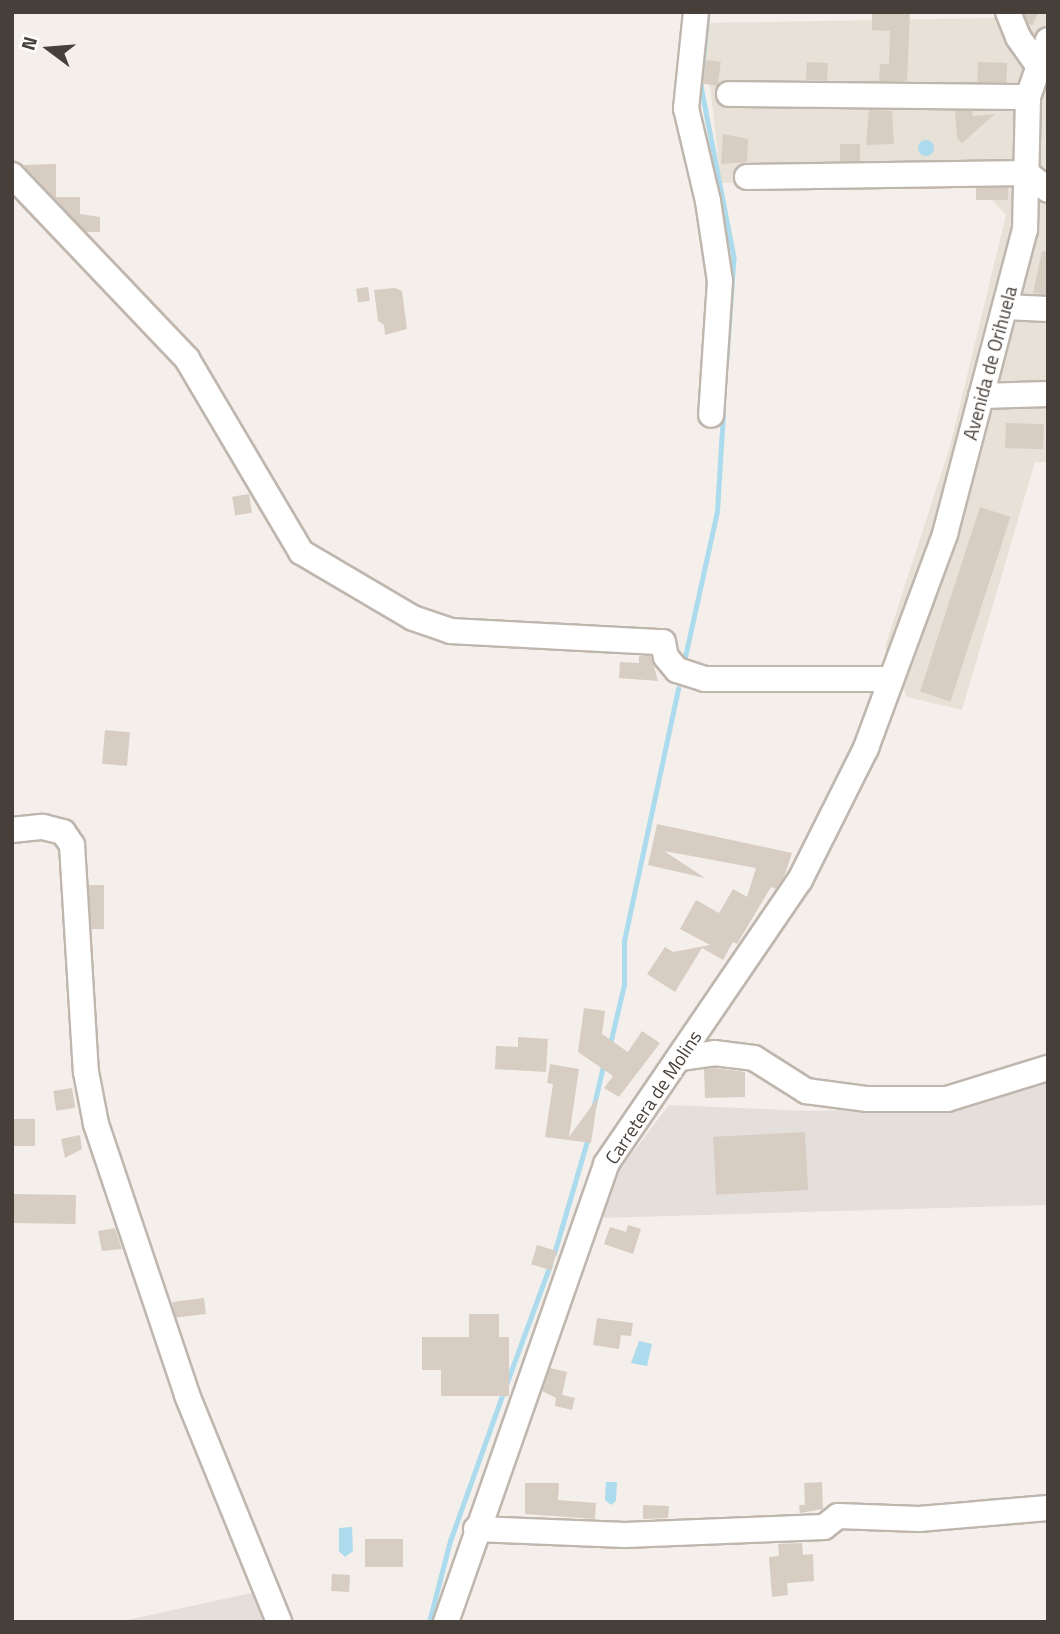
<!DOCTYPE html>
<style>
body{margin:0}
#map{position:relative;width:1060px;height:1634px;overflow:hidden;background:#f4efea;font-family:"Titillium Web",sans-serif}
div>[style]{position:absolute}
.residential>*{inset:0;background:#e7e1d8}
.industrial>*{inset:0;background:#e4dfdb}
.water>*{inset:0;background:#abdbec}
.round{border-radius:50%}
.stream>*{height:4.5px;margin:-2.25px;padding:0 2.25px;transform-origin:2.25px;border-radius:2.25px;background:#abdbec}
.building>*{inset:0;background:#d8cdc3;transform-origin:0 0}
.roads{filter:drop-shadow(2px 0 #bfb6ad) drop-shadow(-2px 0 #bfb6ad) drop-shadow(0 2px #bfb6ad) drop-shadow(0 -2px #bfb6ad)}
.minor>*{height:24px;margin:-12px;padding:0 12px;transform-origin:12px;border-radius:12px;background:#fff}
span{translate:-50% -50%;white-space:nowrap;text-align:center;line-height:1.15;-webkit-text-stroke:5px #fff;paint-order:stroke}
.street-label{font-size:19px;color:#473f39}
.frame{position:absolute;inset:0;border:14px solid #473f39;pointer-events:none}
.north{position:absolute;left:14px;top:14px;width:70px;height:70px;-webkit-text-stroke:5px #fff;paint-order:stroke;rotate:286deg;font-size:19px;font-weight:700;line-height:28px;text-align:center;color:#473f39}
.north::after{content:'';display:block;margin:auto;width:24px;height:32px;background:#473f39;clip-path:polygon(50% 0,100% 100%,50% 72%,0 100%)}
</style>
<div id="map">
<div class="residential">
<div style="clip-path:polygon(995px 12px,1048px 12px,1048px 462px,1035px 462px,962px 710px,907px 697px,885px 647px,950px 446px,1006px 215px,969px 175px,721px 183px,703px 23px,995px 18px)"></div>
</div>
<div class="industrial">
<div style="clip-path:polygon(1048px 1074px,1048px 1205px,599px 1218px,608px 1185px,669px 1105px,810px 1111px,966px 1106px)"></div>
<div style="clip-path:polygon(261px 1591px,272px 1622px,118px 1622px)"></div>
</div>
<div class="water">
<div class="round" style="left:918px;top:140px;width:16px;height:16px"></div>
<div style="clip-path:polygon(639px 1341px,652px 1344px,647px 1366px,631px 1363px)"></div>
<div style="clip-path:polygon(606px 1482px,617px 1482px,616px 1501px,611px 1505px,605px 1500px)"></div>
<div style="clip-path:polygon(352px 1527px,353px 1551px,345px 1557px,339px 1551px,339px 1528px)"></div>
</div>
<div class="stream">
<div style="left:708px;top:12px;width:74px;rotate:95.4deg"></div>
<div style="left:701px;top:86px;width:175px;rotate:79.1deg"></div>
<div style="left:734px;top:258px;width:101px;rotate:94deg"></div>
<div style="left:685px;top:657px;width:149px;rotate:-77.6deg"></div>
<div style="left:717px;top:511px;width:98px;rotate:-86.5deg"></div>
<div style="left:610px;top:1044px;width:61px;rotate:-76.7deg"></div>
<div style="left:624px;top:985px;width:44px;rotate:-90deg"></div>
<div style="left:624px;top:941px;width:258px;rotate:-77.9deg"></div>
<div style="left:594px;top:1105px;width:40px;rotate:-77deg"></div>
<div style="left:554px;top:1254px;width:121px;rotate:-73.7deg"></div>
<div style="left:507px;top:1382px;width:125px;rotate:-69.8deg"></div>
<div style="left:429px;top:1622px;width:84px;rotate:-75.5deg"></div>
<div style="left:450px;top:1541px;width:157px;rotate:-70.3deg"></div>
</div>
<div class="building">
<div style="clip-path:polygon(872px 12px,910px 12px,907px 81px,879px 81px,880px 64px,889px 64px,890px 31px,872px 30px)"></div>
<div style="clip-path:polygon(1024px 12px,1038px 12px,1033px 25px,1029px 24px)"></div>
<div style="left:706px;top:60px;width:15px;height:24px;rotate:8deg"></div>
<div style="left:807px;top:62px;width:21px;height:18px;rotate:3deg"></div>
<div style="left:978px;top:62px;width:29px;height:20px;rotate:2deg"></div>
<div style="clip-path:polygon(869px 110px,892px 111px,894px 144px,866px 145px)"></div>
<div style="clip-path:polygon(955px 111px,972px 111px,973px 116px,995px 114px,962px 143px,957px 138px)"></div>
<div style="clip-path:polygon(723px 134px,748px 139px,747px 162px,721px 164px)"></div>
<div style="left:860px;top:144px;width:17px;height:20px;rotate:90deg"></div>
<div style="clip-path:polygon(56px 164px,56px 197px,80px 197px,80px 214px,100px 217px,100px 232px,86px 232px,23px 165px)"></div>
<div style="left:1008px;top:188px;width:12px;height:32px;rotate:90deg"></div>
<div style="clip-path:polygon(1042px 251px,1048px 252px,1048px 294px,1033px 293px)"></div>
<div style="left:368px;top:287px;width:14px;height:12px;rotate:82deg"></div>
<div style="clip-path:polygon(395px 288px,402px 291px,407px 329px,385px 335px,384px 325px,378px 321px,374px 290px)"></div>
<div style="left:1006px;top:423px;width:38px;height:25px;rotate:2deg"></div>
<div style="left:249px;top:494px;width:19px;height:17px;rotate:81deg"></div>
<div style="left:980px;top:507px;width:32px;height:194px;rotate:18deg"></div>
<div style="clip-path:polygon(639px 656px,651px 656px,658px 681px,619px 678px,620px 662px,639px 663px)"></div>
<div style="left:105px;top:730px;width:25px;height:34px;rotate:5deg"></div>
<div style="clip-path:polygon(657px 824px,792px 853px,784px 877px,776px 889px,771px 887px,737px 944px,733px 942px,723px 960px,702px 948px,675px 992px,647px 974px,665px 947px,673px 952px,710px 945px,680px 929px,696px 900px,719px 913px,733px 889px,747px 897px,756px 868px,664px 851px,705px 878px,648px 865px)"></div>
<div style="left:89px;top:885px;width:15px;height:44px"></div>
<div style="clip-path:polygon(584px 1008px,605px 1011px,602px 1034px,628px 1052px,642px 1031px,660px 1043px,619px 1097px,604px 1088px,613px 1076px,578px 1052px)"></div>
<div style="clip-path:polygon(518px 1037px,548px 1039px,546px 1072px,495px 1069px,496px 1046px,518px 1047px)"></div>
<div style="clip-path:polygon(550px 1064px,579px 1069px,569px 1137px,598px 1097px,591px 1143px,545px 1137px,553px 1084px,547px 1083px)"></div>
<div style="clip-path:polygon(714px 1068px,745px 1072px,745px 1097px,705px 1098px,704px 1069px)"></div>
<div style="left:72px;top:1088px;width:20px;height:19px;rotate:81deg"></div>
<div style="left:12px;top:1119px;width:23px;height:27px"></div>
<div style="left:805px;top:1132px;width:58px;height:92px;rotate:87deg"></div>
<div style="clip-path:polygon(80px 1135px,82px 1149px,65px 1158px,61px 1139px)"></div>
<div style="left:14px;top:1194px;width:62px;height:29px;rotate:1deg"></div>
<div style="clip-path:polygon(628px 1225px,641px 1229px,633px 1254px,604px 1244px,610px 1227px,626px 1232px)"></div>
<div style="clip-path:polygon(115px 1228px,122px 1249px,102px 1251px,98px 1231px)"></div>
<div style="left:537px;top:1245px;width:21px;height:20px;rotate:17deg"></div>
<div style="left:204px;top:1298px;width:16px;height:32px;rotate:83deg"></div>
<div style="clip-path:polygon(469px 1314px,499px 1314px,499px 1337px,509px 1337px,509px 1396px,441px 1396px,441px 1370px,422px 1370px,422px 1337px,469px 1337px)"></div>
<div style="clip-path:polygon(597px 1318px,633px 1323px,631px 1336px,621px 1335px,619px 1349px,593px 1345px)"></div>
<div style="clip-path:polygon(550px 1368px,567px 1372px,562px 1395px,575px 1398px,572px 1410px,555px 1406px,556px 1398px,542px 1391px)"></div>
<div style="clip-path:polygon(822px 1482px,823px 1509px,800px 1513px,799px 1505px,805px 1505px,804px 1483px)"></div>
<div style="clip-path:polygon(525px 1483px,559px 1483px,558px 1500px,596px 1503px,595px 1519px,525px 1514px)"></div>
<div style="clip-path:polygon(643px 1505px,669px 1506px,668px 1518px,643px 1519px)"></div>
<div style="left:365px;top:1539px;width:38px;height:28px"></div>
<div style="clip-path:polygon(802px 1543px,803px 1555px,813px 1554px,814px 1581px,787px 1583px,788px 1595px,772px 1597px,769px 1557px,779px 1556px,778px 1544px)"></div>
<div style="left:332px;top:1574px;width:18px;height:17px;rotate:3deg"></div>
</div>
<div class="roads">
<div class="minor">
<div style="left:696px;top:12px;width:97px;rotate:95.9deg"></div>
<div style="left:686px;top:108px;width:96px;rotate:76.7deg"></div>
<div style="left:708px;top:201px;width:81px;rotate:81.5deg"></div>
<div style="left:720px;top:281px;width:134px;rotate:93.8deg"></div>
<div style="left:1008px;top:12px;width:27px;rotate:68deg"></div>
<div style="left:1018px;top:37px;width:32px;rotate:55deg"></div>
<div style="left:729px;top:94px;width:299px;rotate:0.6deg"></div>
<div style="left:12px;top:175px;width:254px;rotate:46.4deg"></div>
<div style="left:187px;top:359px;width:224px;rotate:59.4deg"></div>
<div style="left:301px;top:552px;width:130px;rotate:30.5deg"></div>
<div style="left:413px;top:618px;width:39px;rotate:19deg"></div>
<div style="left:450px;top:631px;width:213px;rotate:3deg"></div>
<div style="left:663px;top:642px;width:15px;rotate:79deg"></div>
<div style="left:666px;top:657px;width:17px;rotate:50deg"></div>
<div style="left:677px;top:670px;width:29px;rotate:18deg"></div>
<div style="left:705px;top:679px;width:186px"></div>
<div style="left:747px;top:177px;width:280px;rotate:-0.8deg"></div>
<div style="left:1027px;top:173px;width:27px;rotate:39deg"></div>
<div style="left:1005px;top:307px;width:43px;rotate:2.7deg"></div>
<div style="left:981px;top:396px;width:67px;rotate:-1.7deg"></div>
<div style="left:12px;top:830px;width:31px;rotate:-6deg"></div>
<div style="left:43px;top:827px;width:21px;rotate:14deg"></div>
<div style="left:63px;top:832px;width:16px;rotate:55deg"></div>
<div style="left:72px;top:845px;width:227px;rotate:86.5deg"></div>
<div style="left:86px;top:1072px;width:53px;rotate:79.1deg"></div>
<div style="left:96px;top:1124px;width:286px;rotate:71.4deg"></div>
<div style="left:187px;top:1395px;width:245px;rotate:67.9deg"></div>
<div style="left:680px;top:1058px;width:34px;rotate:-8deg"></div>
<div style="left:714px;top:1053px;width:40px;rotate:7.1deg"></div>
<div style="left:754px;top:1058px;width:62px;rotate:32.4deg"></div>
<div style="left:806px;top:1091px;width:62px;rotate:7.5deg"></div>
<div style="left:867px;top:1099px;width:80px"></div>
<div style="left:947px;top:1099px;width:106px;rotate:-17.1deg"></div>
<div style="left:476px;top:1529px;width:149px;rotate:2.3deg"></div>
<div style="left:625px;top:1535px;width:199px;rotate:-2.3deg"></div>
<div style="left:824px;top:1527px;width:18px;rotate:-38deg"></div>
<div style="left:838px;top:1516px;width:81px;rotate:2.1deg"></div>
<div style="left:919px;top:1519px;width:129px;rotate:-4.9deg"></div>
<div style="left:446px;top:1622px;width:485px;rotate:-70.7deg"></div>
<div style="left:606px;top:1164px;width:344px;rotate:-55.7deg"></div>
<div style="left:800px;top:880px;width:148px;rotate:-63.4deg"></div>
<div style="left:866px;top:748px;width:228px;rotate:-69.7deg"></div>
<div style="left:945px;top:534px;width:314px;rotate:-75.3deg"></div>
<div style="left:1025px;top:230px;width:133px;rotate:-88.7deg"></div>
<div style="left:1028px;top:97px;width:60px;rotate:-70.7deg"></div>
</div>
</div>
<div class="street-label">
<span style="left:990px;top:363px;rotate:-75deg">Avenida de Orihuela</span>
<span style="left:653px;top:1097px;rotate:-56deg">Carretera de Molins</span>
</div>
<div class="frame"></div>
<div class="north">N</div>
</div>
